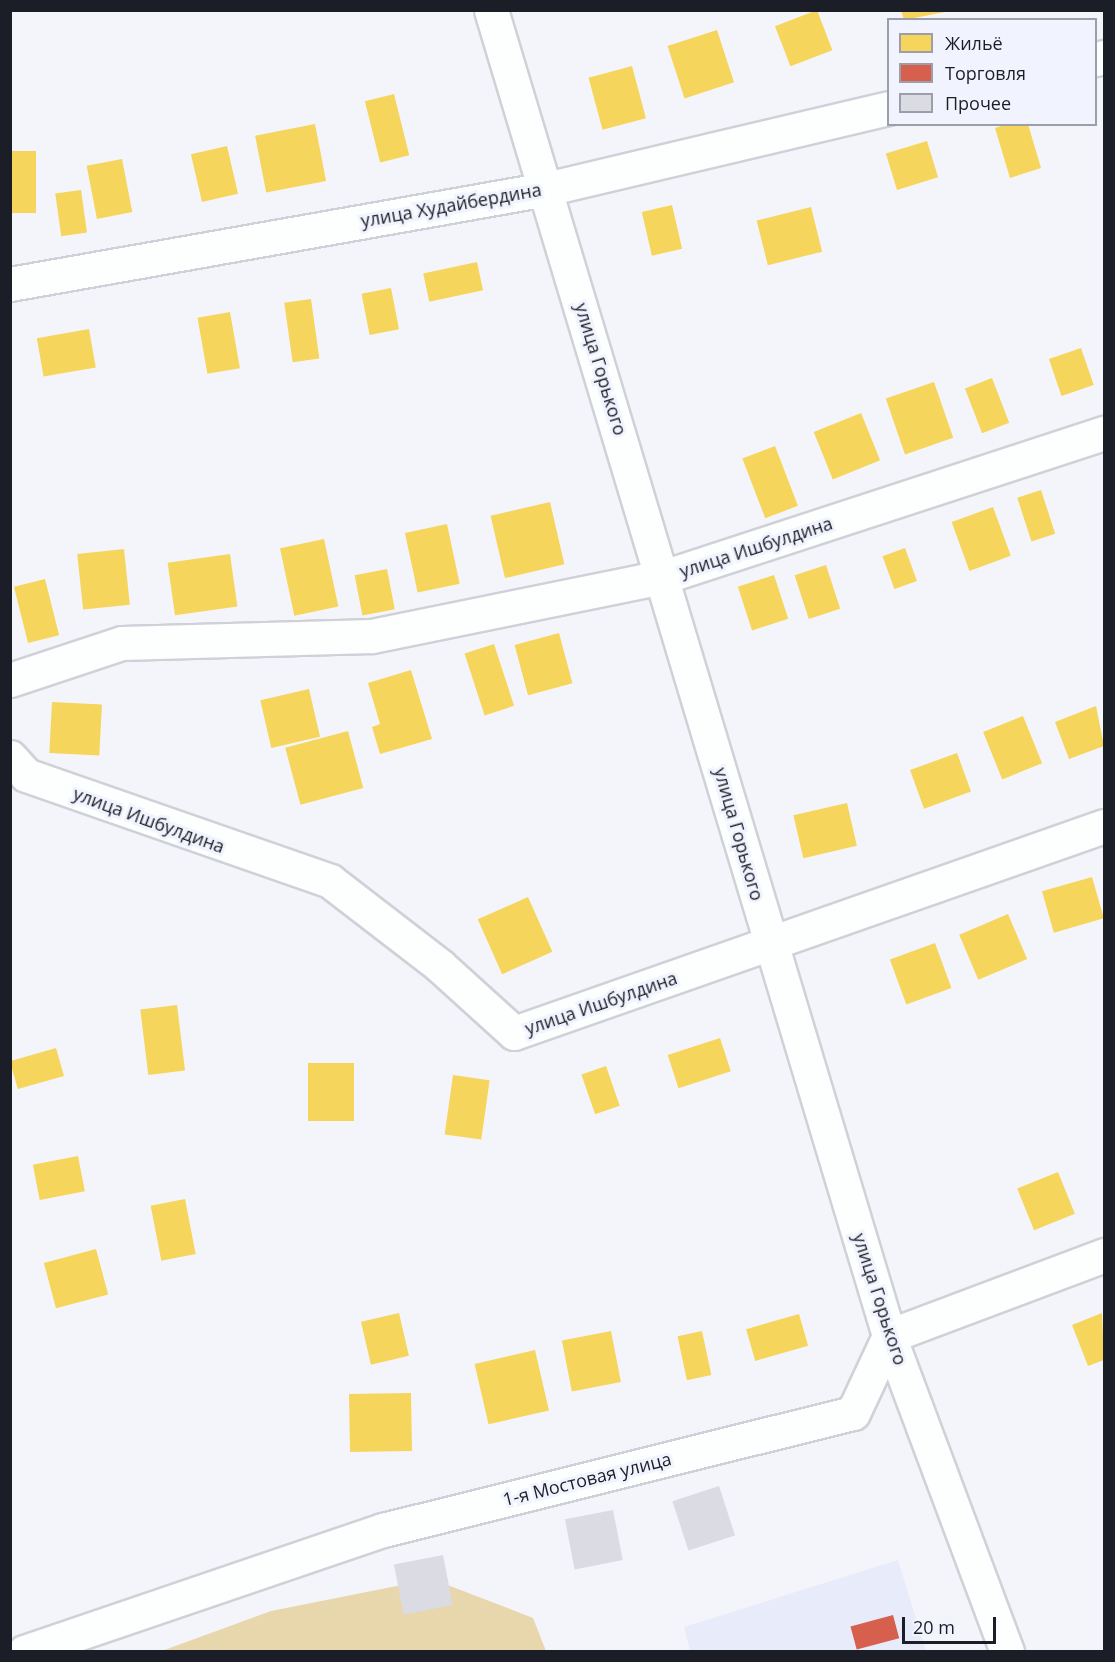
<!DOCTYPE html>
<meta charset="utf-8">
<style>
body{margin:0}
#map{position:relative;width:1115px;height:1662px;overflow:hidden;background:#f4f5fb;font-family:"Open Sans",sans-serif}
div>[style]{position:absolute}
.built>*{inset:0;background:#e8ebf9}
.forest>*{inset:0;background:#e8d6ac}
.homes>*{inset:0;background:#f6d55c;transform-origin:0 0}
.shops>*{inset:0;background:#d6604d;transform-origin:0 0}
.building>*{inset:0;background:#dbdce3;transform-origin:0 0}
.roads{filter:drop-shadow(2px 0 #d0d1d8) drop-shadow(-2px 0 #d0d1d8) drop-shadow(0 2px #d0d1d8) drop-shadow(0 -2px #d0d1d8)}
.street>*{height:33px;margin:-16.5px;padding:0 16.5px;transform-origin:16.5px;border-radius:16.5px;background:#fdfefe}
.secondary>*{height:33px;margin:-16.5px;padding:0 16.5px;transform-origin:16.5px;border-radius:16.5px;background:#fdfefe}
span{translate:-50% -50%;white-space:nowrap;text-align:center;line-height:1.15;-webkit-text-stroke:6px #f1f4fe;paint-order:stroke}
.street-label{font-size:18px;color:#1c1e27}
.frame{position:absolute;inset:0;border:12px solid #1c1e27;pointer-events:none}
.legend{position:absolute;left:887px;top:18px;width:210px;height:108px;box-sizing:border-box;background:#f1f4fe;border:2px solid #9c9ea8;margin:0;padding:8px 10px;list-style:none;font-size:18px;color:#1c1e27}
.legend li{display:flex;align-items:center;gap:12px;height:30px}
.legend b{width:30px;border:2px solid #9c9ea8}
.scale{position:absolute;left:902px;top:1617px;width:94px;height:27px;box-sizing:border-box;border:3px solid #1c1e27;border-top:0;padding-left:8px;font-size:18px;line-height:21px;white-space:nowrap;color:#1c1e27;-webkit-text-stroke:4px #f1f4fe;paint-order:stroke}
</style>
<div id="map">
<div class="built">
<div style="clip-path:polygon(898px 1560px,926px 1651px,690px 1651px,684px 1627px)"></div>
</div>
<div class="forest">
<div style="clip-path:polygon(432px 1579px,533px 1618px,546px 1651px,159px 1652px,271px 1611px)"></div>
</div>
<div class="homes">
<div style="left:817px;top:10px;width:43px;height:45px;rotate:69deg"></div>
<div style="clip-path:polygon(901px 10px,949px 10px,950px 11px,904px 20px)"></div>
<div style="left:717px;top:30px;width:55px;height:52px;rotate:72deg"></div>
<div style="left:632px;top:66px;width:54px;height:45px;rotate:75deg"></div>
<div style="left:394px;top:94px;width:63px;height:30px;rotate:76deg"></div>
<div style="left:315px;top:124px;width:58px;height:61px;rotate:79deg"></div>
<div style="clip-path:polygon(1007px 124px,1028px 124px,1041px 168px,1010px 178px,995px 128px)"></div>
<div style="left:927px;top:141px;width:38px;height:43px;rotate:73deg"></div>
<div style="left:227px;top:146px;width:49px;height:37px;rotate:77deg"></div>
<div style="left:10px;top:151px;width:26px;height:62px"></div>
<div style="left:122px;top:159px;width:54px;height:36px;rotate:79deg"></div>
<div style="left:81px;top:190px;width:43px;height:26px;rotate:82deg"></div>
<div style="left:672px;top:205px;width:45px;height:31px;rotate:77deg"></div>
<div style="left:811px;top:207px;width:46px;height:56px;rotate:76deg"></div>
<div style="left:477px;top:262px;width:29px;height:55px;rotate:78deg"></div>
<div style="left:391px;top:288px;width:42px;height:30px;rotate:79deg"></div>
<div style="left:311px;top:299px;width:60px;height:27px;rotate:82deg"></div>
<div style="left:230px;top:312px;width:57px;height:33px;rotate:80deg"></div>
<div style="left:89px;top:329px;width:39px;height:53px;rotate:80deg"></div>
<div style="left:1081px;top:348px;width:39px;height:34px;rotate:71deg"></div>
<div style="left:992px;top:378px;width:48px;height:29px;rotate:69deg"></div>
<div style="left:934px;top:382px;width:59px;height:51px;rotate:71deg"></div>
<div style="left:861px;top:413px;width:51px;height:51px;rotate:68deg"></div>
<div style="left:775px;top:446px;width:64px;height:35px;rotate:69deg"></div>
<div style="left:1041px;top:490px;width:46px;height:25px;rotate:72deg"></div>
<div style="left:550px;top:502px;width:64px;height:61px;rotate:77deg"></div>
<div style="left:993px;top:507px;width:52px;height:44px;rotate:70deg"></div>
<div style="left:447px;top:524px;width:61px;height:43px;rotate:78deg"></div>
<div style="left:324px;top:539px;width:69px;height:45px;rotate:78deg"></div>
<div style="left:905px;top:548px;width:35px;height:24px;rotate:70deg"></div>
<div style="left:124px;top:549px;width:56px;height:47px;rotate:84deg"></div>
<div style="left:230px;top:554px;width:53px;height:63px;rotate:82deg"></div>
<div style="left:826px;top:565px;width:46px;height:33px;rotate:72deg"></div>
<div style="left:387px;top:569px;width:41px;height:33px;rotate:79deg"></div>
<div style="left:774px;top:575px;width:46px;height:38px;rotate:72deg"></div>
<div style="left:45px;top:579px;width:58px;height:32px;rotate:76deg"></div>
<div style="left:559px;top:633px;width:52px;height:46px;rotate:75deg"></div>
<div style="left:494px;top:644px;width:65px;height:31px;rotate:72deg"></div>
<div style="clip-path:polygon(411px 670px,432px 739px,380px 754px,372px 727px,380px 724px,368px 683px)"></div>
<div style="left:309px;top:689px;width:49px;height:50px;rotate:77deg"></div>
<div style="left:52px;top:702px;width:50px;height:51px;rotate:3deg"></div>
<div style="clip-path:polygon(1096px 706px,1104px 746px,1069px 759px,1055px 722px)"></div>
<div style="left:1023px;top:716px;width:51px;height:43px;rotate:68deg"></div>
<div style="left:348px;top:731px;width:59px;height:65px;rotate:75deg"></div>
<div style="left:957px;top:753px;width:41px;height:50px;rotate:70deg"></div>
<div style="left:847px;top:803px;width:44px;height:55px;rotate:77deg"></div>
<div style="left:1092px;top:877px;width:43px;height:52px;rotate:74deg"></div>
<div style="left:528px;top:897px;width:60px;height:55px;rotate:66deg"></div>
<div style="left:1008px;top:914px;width:49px;height:53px;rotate:67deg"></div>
<div style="left:935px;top:943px;width:48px;height:48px;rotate:70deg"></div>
<div style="left:177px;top:1005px;width:66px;height:37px;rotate:83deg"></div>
<div style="left:720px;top:1038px;width:35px;height:55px;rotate:72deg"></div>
<div style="left:56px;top:1048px;width:29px;height:48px;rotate:74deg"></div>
<div style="left:308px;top:1063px;width:46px;height:58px"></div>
<div style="left:606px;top:1066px;width:42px;height:26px;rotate:71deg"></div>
<div style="left:453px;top:1075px;width:37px;height:60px;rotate:8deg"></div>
<div style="left:78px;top:1156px;width:36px;height:46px;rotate:79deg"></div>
<div style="left:1058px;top:1172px;width:45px;height:44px;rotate:68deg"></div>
<div style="left:185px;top:1199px;width:56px;height:35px;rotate:79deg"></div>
<div style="left:96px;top:1249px;width:47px;height:54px;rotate:75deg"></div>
<div style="left:399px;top:1313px;width:44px;height:39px;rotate:77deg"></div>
<div style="clip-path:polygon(1102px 1313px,1104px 1360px,1088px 1366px,1072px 1325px)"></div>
<div style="left:799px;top:1314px;width:33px;height:55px;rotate:74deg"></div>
<div style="left:611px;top:1331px;width:52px;height:50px;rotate:79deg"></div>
<div style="left:702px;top:1331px;width:45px;height:25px;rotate:78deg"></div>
<div style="left:535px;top:1350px;width:62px;height:62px;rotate:77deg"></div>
<div style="left:411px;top:1393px;width:58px;height:62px;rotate:89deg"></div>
</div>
<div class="shops">
<div style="left:893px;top:1615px;width:24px;height:44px;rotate:75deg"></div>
</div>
<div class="building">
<div style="left:719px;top:1486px;width:52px;height:49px;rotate:72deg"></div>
<div style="left:613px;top:1510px;width:51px;height:49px;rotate:79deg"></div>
<div style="left:443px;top:1555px;width:51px;height:50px;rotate:79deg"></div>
</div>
<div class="roads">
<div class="street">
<div style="left:10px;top:284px;width:544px;rotate:-10.05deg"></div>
<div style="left:10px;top:680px;width:118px;rotate:-18.3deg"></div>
<div style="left:122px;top:643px;width:250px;rotate:-1.6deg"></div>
<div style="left:372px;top:636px;width:297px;rotate:-11.5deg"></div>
<div style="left:663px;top:577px;width:464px;rotate:-18.1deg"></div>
<div style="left:10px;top:757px;width:24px;rotate:48deg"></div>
<div style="left:26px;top:775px;width:322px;rotate:19.2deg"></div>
<div style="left:330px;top:881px;width:138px;rotate:37.6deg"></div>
<div style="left:439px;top:965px;width:101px;rotate:42.2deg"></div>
<div style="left:514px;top:1033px;width:625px;rotate:-19.33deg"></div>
<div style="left:24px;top:1652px;width:379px;rotate:-18.8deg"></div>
<div style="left:383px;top:1530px;width:484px;rotate:-14deg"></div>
<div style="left:853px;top:1413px;width:85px;rotate:-64.9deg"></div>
<div style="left:889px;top:1336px;width:230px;rotate:-20.6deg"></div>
</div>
<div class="secondary">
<div style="left:491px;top:10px;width:1384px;rotate:73.29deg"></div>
<div style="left:889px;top:1336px;width:337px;rotate:69.5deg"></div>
<div style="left:1096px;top:59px;width:8px;rotate:-14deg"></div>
<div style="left:546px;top:189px;width:351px;rotate:-13.3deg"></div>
</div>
</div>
<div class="street-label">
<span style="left:451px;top:205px;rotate:-10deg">улица Худайбердина</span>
<span style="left:601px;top:369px;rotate:73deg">улица Горького</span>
<span style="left:756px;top:547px;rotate:-18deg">улица Ишбулдина</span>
<span style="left:149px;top:820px;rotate:20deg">улица Ишбулдина</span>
<span style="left:739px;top:834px;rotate:74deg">улица Горького</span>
<span style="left:601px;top:1003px;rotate:-19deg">улица Ишбулдина</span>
<span style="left:880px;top:1299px;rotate:72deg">улица Горького</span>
<span style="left:587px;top:1479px;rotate:-14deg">1-я Мостовая улица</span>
</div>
<div class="frame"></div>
<ul class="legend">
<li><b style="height:16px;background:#f6d55c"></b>Жильё</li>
<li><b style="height:16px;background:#d6604d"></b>Торговля</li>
<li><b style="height:16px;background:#dbdce3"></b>Прочее</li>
</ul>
<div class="scale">20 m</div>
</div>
